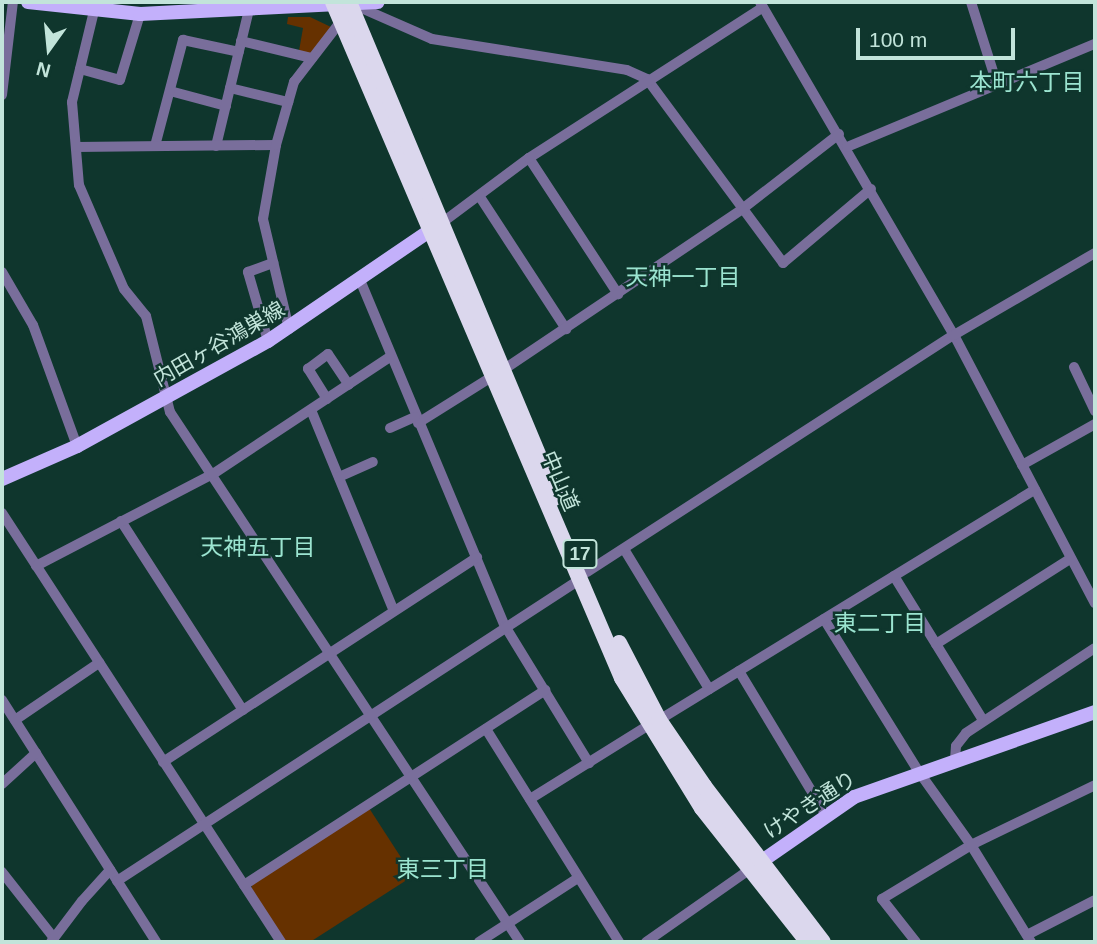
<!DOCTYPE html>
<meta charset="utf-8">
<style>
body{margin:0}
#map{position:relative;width:1097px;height:944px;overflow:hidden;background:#0f362d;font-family:Arial,"Noto Sans JP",sans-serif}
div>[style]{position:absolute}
.green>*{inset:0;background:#663100}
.minor>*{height:10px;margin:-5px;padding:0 5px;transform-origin:5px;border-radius:5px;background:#796e9b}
.major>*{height:14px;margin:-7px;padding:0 7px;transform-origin:7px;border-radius:7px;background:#c3b0fb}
.highway>*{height:16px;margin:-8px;padding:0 8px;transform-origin:8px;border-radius:8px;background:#dbd7ed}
span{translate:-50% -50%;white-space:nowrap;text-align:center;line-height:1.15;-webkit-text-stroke:5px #0f362d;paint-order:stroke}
.shield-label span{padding:2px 5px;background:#0f362d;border:2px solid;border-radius:5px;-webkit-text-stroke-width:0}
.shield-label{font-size:19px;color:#c2e4da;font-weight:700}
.street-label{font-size:21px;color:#c2e4da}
.neighbourhood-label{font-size:23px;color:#9be4d0}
.frame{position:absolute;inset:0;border:4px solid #c2e4da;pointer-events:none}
.north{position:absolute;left:14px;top:14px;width:70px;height:70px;-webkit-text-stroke:5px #0f362d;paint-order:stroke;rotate:195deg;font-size:19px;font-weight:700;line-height:28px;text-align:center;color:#c2e4da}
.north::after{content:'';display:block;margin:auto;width:24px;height:32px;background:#c2e4da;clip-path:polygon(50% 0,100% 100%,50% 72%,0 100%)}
.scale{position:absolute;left:856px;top:28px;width:159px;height:32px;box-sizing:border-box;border:4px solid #c2e4da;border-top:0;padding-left:9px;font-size:21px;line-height:24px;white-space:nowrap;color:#c2e4da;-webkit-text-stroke:5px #0f362d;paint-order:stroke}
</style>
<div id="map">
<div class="green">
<div style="clip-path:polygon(288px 17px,310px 17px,331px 27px,310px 54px,299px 51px,303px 28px,287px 24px)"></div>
<div style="clip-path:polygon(369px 808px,413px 876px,310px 942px,286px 942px,251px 890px,252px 885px)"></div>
</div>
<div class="minor">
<div style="left:760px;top:2px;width:385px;rotate:59.8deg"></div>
<div style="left:954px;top:335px;width:303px;rotate:62.3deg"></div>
<div style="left:971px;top:2px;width:86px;rotate:72.4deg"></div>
<div style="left:352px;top:4px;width:87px;rotate:23.6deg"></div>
<div style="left:432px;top:39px;width:197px;rotate:9deg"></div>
<div style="left:627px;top:70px;width:22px;rotate:24deg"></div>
<div style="left:647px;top:79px;width:229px;rotate:53.5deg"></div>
<div style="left:783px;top:263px;width:115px;rotate:-40.1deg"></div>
<div style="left:94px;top:11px;width:94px;rotate:103.6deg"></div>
<div style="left:72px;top:102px;width:83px;rotate:85.2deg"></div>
<div style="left:79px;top:185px;width:113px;rotate:66.6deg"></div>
<div style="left:124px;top:289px;width:35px;rotate:51deg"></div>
<div style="left:146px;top:316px;width:99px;rotate:76deg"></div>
<div style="left:170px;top:412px;width:635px;rotate:56.56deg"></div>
<div style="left:241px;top:41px;width:73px;rotate:13.5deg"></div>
<div style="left:80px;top:69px;width:41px;rotate:15.4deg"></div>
<div style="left:120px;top:80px;width:69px;rotate:-73.1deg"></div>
<div style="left:230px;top:88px;width:60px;rotate:13.6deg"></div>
<div style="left:170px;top:91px;width:58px;rotate:15deg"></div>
<div style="left:2px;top:95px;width:94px;rotate:-83.3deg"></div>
<div style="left:155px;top:146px;width:110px;rotate:-75.2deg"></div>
<div style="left:183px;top:40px;width:57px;rotate:12.1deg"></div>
<div style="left:216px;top:146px;width:140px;rotate:-76.4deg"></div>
<div style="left:76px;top:147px;width:200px;rotate:-0.6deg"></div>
<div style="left:847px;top:147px;width:269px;rotate:-22.6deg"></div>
<div style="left:529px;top:158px;width:163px;rotate:56.8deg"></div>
<div style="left:480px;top:197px;width:158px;rotate:56.9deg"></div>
<div style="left:443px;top:222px;width:107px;rotate:-36.7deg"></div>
<div style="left:529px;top:158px;width:278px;rotate:-32.8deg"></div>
<div style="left:2px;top:272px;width:61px;rotate:59.7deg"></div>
<div style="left:33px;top:325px;width:129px;rotate:70deg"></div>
<div style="left:360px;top:280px;width:375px;rotate:67.3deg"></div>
<div style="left:505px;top:626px;width:161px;rotate:58.5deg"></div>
<div style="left:289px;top:329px;width:113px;rotate:-103.3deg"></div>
<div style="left:263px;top:219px;width:75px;rotate:-80deg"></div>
<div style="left:276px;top:145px;width:66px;rotate:-74.1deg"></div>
<div style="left:294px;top:82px;width:77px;rotate:-52.4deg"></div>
<div style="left:268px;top:341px;width:72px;rotate:-106.2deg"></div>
<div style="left:248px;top:272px;width:27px;rotate:-20deg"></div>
<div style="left:1074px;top:367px;width:49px;rotate:64.5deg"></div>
<div style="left:503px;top:370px;width:287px;rotate:-33.9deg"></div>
<div style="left:741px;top:210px;width:124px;rotate:-37.8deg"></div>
<div style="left:327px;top:399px;width:36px;rotate:-122deg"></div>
<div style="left:308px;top:369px;width:25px;rotate:-37deg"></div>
<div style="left:328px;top:354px;width:37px;rotate:56deg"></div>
<div style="left:311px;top:410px;width:217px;rotate:67.6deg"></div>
<div style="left:418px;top:423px;width:89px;rotate:-32.1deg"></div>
<div style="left:390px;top:428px;width:27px;rotate:-24deg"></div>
<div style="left:1022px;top:465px;width:84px;rotate:-29.3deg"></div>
<div style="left:339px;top:477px;width:37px;rotate:-24deg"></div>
<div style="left:2px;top:513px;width:512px;rotate:56.96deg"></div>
<div style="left:121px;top:521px;width:225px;rotate:57.2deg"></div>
<div style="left:624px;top:549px;width:164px;rotate:58.7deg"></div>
<div style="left:36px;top:566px;width:199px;rotate:-27.5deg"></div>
<div style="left:213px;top:474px;width:212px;rotate:-33.5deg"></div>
<div style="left:587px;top:572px;width:437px;rotate:-32.9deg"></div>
<div style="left:954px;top:335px;width:163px;rotate:-30.2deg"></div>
<div style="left:894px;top:576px;width:169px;rotate:58.3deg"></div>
<div style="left:824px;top:619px;width:180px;rotate:58.2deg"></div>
<div style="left:919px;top:772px;width:90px;rotate:54.5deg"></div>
<div style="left:971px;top:845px;width:114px;rotate:58.3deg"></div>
<div style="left:936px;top:644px;width:159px;rotate:-32.4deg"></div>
<div style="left:739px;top:671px;width:168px;rotate:58.9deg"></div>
<div style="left:2px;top:700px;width:287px;rotate:57.5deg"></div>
<div style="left:15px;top:720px;width:102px;rotate:-34.2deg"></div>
<div style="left:659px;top:720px;width:441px;rotate:-31.5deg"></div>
<div style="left:486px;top:729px;width:251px;rotate:58deg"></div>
<div style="left:955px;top:760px;width:14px;rotate:-86deg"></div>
<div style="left:956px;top:746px;width:16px;rotate:-52deg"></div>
<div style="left:966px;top:733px;width:154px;rotate:-33.4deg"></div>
<div style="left:163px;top:762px;width:375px;rotate:-33.1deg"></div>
<div style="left:2px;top:784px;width:46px;rotate:-42.4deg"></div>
<div style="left:530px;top:799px;width:140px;rotate:-31.9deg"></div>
<div style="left:2px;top:872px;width:84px;rotate:51.8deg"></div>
<div style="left:117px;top:881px;width:551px;rotate:-33.08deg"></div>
<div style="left:244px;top:885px;width:359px;rotate:-32.9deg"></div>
<div style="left:1027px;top:935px;width:76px;rotate:-27.2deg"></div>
<div style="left:51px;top:942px;width:51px;rotate:-52.9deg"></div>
<div style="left:82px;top:901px;width:42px;rotate:-47.9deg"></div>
<div style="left:479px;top:942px;width:118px;rotate:-32.9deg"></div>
<div style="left:646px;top:942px;width:126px;rotate:-35deg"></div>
<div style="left:916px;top:942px;width:55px;rotate:-128.3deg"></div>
<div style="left:882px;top:899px;width:104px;rotate:-31.2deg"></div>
<div style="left:971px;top:845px;width:138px;rotate:-25.8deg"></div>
</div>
<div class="major">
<div style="left:28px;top:2px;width:113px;rotate:6.1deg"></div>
<div style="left:140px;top:14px;width:238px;rotate:-2.9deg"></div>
<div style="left:2px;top:479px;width:82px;rotate:-23.7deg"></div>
<div style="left:77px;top:446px;width:218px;rotate:-28.8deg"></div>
<div style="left:268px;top:341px;width:206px;rotate:-34.3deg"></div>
<div style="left:752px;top:868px;width:124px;rotate:-34.8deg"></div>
<div style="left:854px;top:797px;width:256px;rotate:-19.4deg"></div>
</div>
<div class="highway">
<div style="left:333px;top:2px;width:735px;rotate:66.85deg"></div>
<div style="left:622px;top:678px;width:153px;rotate:58.4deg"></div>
<div style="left:702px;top:808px;width:171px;rotate:51.7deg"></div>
<div style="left:349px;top:2px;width:537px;rotate:67.31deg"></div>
<div style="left:619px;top:643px;width:87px;rotate:62.5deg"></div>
<div style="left:659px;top:720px;width:80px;rotate:55.7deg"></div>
<div style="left:704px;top:786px;width:196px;rotate:52.7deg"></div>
</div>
<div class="shield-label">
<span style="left:580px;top:554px">17</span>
</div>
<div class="street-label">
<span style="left:219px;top:344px;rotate:-30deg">内田ヶ谷鴻巣線</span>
<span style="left:560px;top:481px;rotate:67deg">中山道</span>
<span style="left:810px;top:805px;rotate:-33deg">けやき通り</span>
</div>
<div class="neighbourhood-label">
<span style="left:1027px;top:82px">本町六丁目</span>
<span style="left:683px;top:277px">天神一丁目</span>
<span style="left:258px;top:547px">天神五丁目</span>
<span style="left:880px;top:623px">東二丁目</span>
<span style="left:443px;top:869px">東三丁目</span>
</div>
<div class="frame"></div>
<div class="north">N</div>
<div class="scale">100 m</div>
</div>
